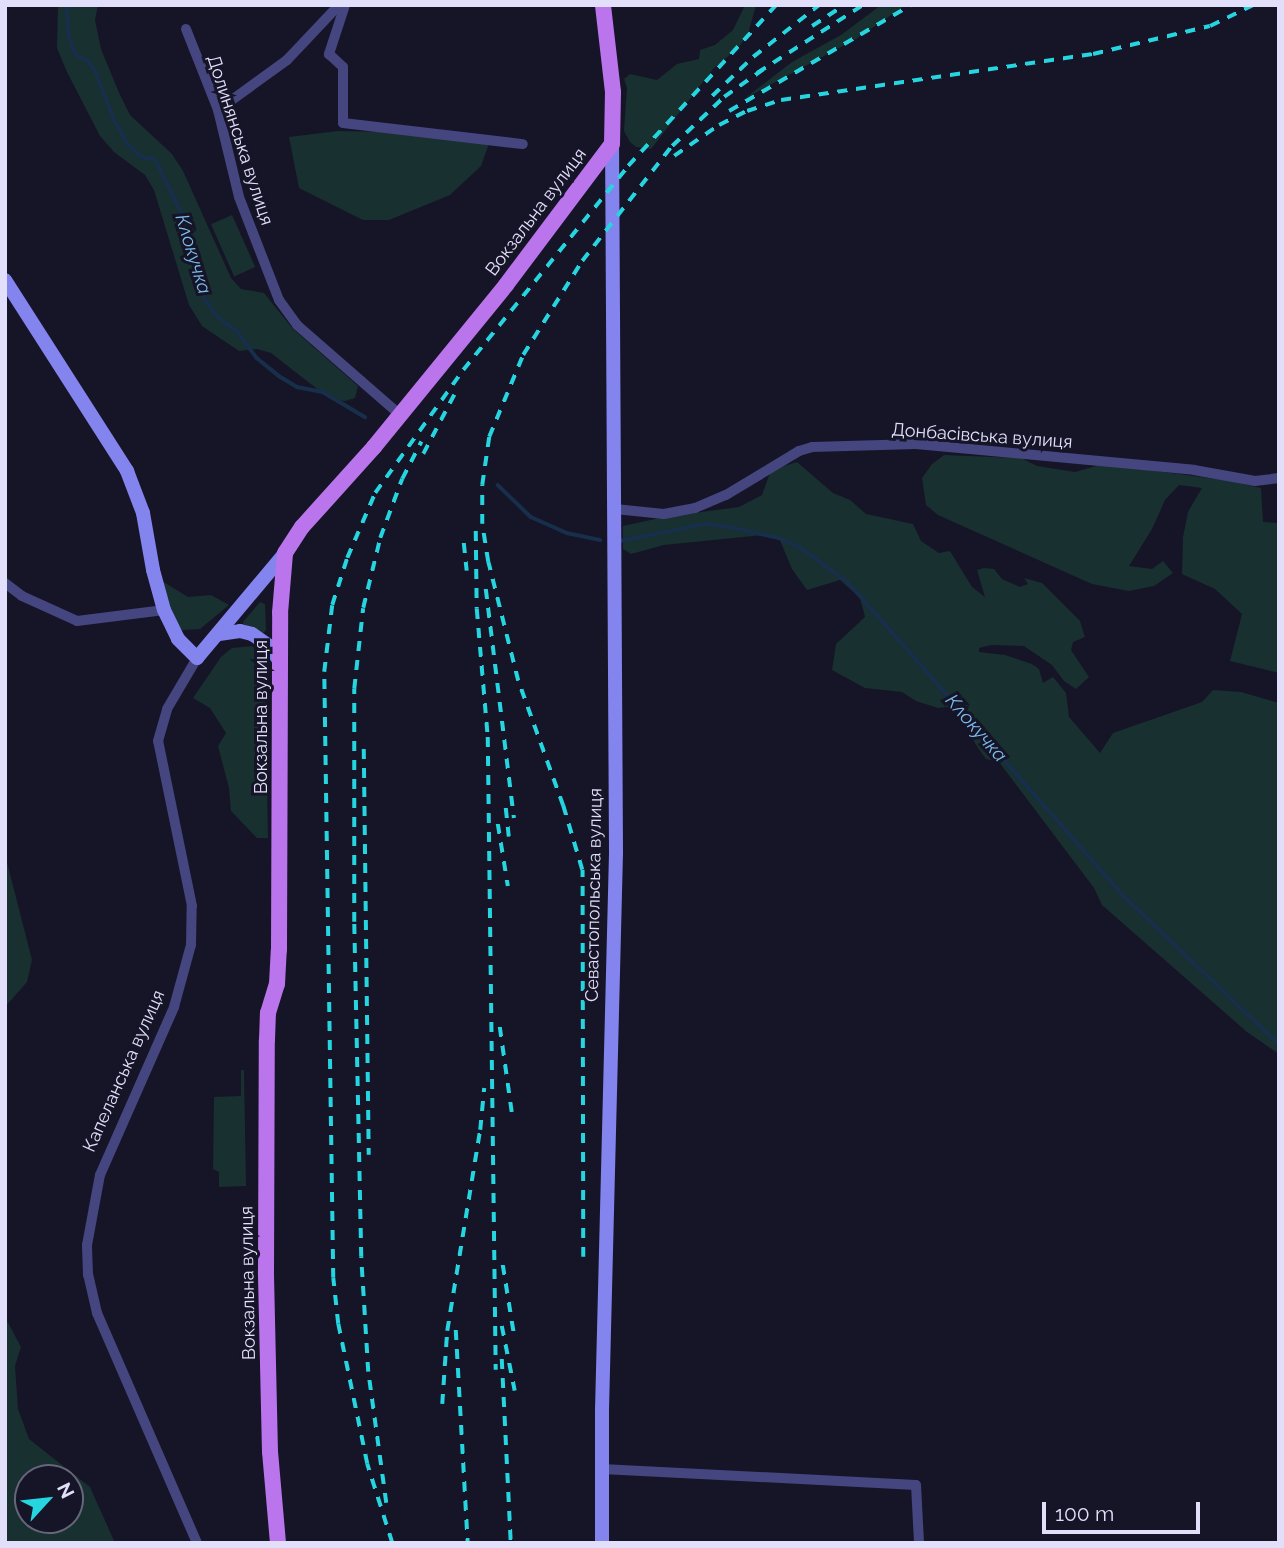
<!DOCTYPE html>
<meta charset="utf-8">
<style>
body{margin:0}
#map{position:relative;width:1284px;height:1548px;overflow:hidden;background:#161427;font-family:Raleway,sans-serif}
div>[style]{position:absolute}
.green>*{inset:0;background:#18302f;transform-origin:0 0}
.stream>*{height:3.5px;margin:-1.75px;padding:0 1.75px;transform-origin:1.75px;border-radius:1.75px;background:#182f4c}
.street>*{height:10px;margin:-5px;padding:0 5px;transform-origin:5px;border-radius:5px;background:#454580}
.secondary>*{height:14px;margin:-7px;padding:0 7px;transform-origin:7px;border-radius:7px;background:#8384ee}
.primary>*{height:16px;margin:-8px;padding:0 8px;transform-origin:8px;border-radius:8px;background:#ba75ec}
.rail>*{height:3.5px;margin-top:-1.75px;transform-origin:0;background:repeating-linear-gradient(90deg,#25d5e0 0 10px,transparent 0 19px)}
span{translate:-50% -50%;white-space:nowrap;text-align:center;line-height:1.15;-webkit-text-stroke:6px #161427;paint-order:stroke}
.street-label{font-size:18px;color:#e1dffa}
.water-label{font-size:19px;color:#7bbcec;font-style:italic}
.frame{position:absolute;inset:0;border:7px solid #e1dffa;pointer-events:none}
.north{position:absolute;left:14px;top:1464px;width:70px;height:70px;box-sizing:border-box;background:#161427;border:2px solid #67657b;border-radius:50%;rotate:63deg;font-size:19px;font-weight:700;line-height:28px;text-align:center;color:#e1dffa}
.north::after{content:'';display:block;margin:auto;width:24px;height:32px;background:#25d5e0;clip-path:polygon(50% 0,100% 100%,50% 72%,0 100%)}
.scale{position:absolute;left:1042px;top:1502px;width:158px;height:32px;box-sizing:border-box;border:4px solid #e1dffa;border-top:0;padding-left:9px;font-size:21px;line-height:24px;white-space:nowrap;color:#e1dffa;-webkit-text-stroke:5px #161427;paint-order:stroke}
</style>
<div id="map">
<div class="green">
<div style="clip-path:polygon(58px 5px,98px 5px,95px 20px,101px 49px,120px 95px,130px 115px,172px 154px,183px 171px,231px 278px,241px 289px,264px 293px,293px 329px,358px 386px,355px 398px,345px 401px,330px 399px,271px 353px,257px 349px,239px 351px,202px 326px,189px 305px,154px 190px,145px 175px,114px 152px,100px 136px,67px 72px,57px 48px)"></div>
<div style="clip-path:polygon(745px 5px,756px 5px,748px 34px,739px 47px,713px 69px,651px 149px,636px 147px,630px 142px,624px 131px,627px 88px,624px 79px,630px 74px,657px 80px,677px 64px,699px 59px,700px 50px,715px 45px,733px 30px)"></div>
<div style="clip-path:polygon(881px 5px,906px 5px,856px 39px,744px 99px,792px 62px,841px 35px)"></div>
<div style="clip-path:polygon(338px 131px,388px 132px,490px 141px,481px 166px,450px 195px,389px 220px,363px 220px,299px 188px,289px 137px)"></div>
<div style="left:232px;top:215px;width:57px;height:23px;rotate:66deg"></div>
<div style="clip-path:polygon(944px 455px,1021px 458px,1037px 466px,1075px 472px,1103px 464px,1224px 480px,1261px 488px,1263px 522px,1279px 523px,1279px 673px,1230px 661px,1242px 614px,1215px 589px,1182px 574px,1183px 537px,1188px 512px,1202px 488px,1179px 485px,1165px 500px,1152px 529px,1129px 566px,1152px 569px,1163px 561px,1173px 573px,1154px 586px,1129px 591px,1092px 584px,938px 515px,926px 505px,922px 478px,932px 464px)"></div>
<div style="clip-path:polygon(797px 462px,833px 493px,850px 500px,866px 514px,913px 524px,921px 541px,939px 553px,950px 551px,972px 587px,985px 597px,977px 570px,984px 568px,994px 569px,1002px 579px,1020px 587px,1028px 584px,1024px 578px,1042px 583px,1080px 621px,1085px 637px,1073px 642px,1071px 650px,1089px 677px,1076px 689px,1064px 681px,1052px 665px,1024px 646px,991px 645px,979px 648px,979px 652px,1005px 655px,1032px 664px,1039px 669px,1043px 683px,1053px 677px,1066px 693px,1069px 717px,1100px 753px,1113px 733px,1202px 702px,1213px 690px,1241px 692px,1279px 703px,1279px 1054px,1247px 1032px,1102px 905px,1094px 888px,999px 762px,986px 759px,976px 745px,960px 715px,946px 707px,938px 708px,916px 701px,902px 692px,865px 688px,832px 670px,836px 644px,865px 617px,860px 598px,840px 580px,807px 590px,792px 569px,779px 538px,763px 535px,664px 545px,631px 554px,623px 549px,623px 526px,664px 517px,739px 507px,762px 495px,771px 470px)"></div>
<div style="clip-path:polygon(162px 581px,188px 597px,211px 595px,229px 605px,200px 629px,182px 630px,176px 625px)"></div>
<div style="clip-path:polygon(260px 602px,265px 604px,266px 630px,262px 634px,244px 627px,243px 622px)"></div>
<div style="clip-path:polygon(252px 646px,260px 652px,265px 665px,268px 838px,257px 838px,231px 811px,229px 788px,218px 746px,226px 733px,210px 708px,193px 698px,221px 657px,232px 648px)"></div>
<div style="clip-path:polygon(5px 821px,7px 862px,32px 960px,27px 982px,5px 1007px)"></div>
<div style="clip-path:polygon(241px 1070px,244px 1070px,246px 1186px,219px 1187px,219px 1172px,213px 1169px,214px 1097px,241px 1096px)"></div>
<div style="clip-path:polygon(evenodd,5px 1317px,21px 1347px,15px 1366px,18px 1409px,29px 1439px,90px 1487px,115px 1543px,5px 1543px,5px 1317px,70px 1478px,70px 1520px,28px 1520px,28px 1478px,70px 1478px)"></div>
</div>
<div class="stream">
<div style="left:67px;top:5px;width:31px;rotate:86deg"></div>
<div style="left:69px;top:36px;width:20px;rotate:70deg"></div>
<div style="left:76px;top:55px;width:12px;rotate:24deg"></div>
<div style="left:87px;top:60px;width:13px;rotate:51deg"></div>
<div style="left:95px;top:70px;width:53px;rotate:68.8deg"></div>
<div style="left:114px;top:119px;width:29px;rotate:61deg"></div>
<div style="left:128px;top:144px;width:19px;rotate:43deg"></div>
<div style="left:142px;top:157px;width:13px;rotate:9deg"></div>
<div style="left:155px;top:159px;width:75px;rotate:63.8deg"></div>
<div style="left:188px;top:226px;width:20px;rotate:93deg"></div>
<div style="left:187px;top:246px;width:56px;rotate:71.2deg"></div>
<div style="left:205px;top:299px;width:22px;rotate:54deg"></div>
<div style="left:218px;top:317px;width:25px;rotate:37deg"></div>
<div style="left:238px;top:332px;width:32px;rotate:54deg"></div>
<div style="left:257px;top:358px;width:28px;rotate:39deg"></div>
<div style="left:279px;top:376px;width:21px;rotate:31deg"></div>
<div style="left:297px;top:387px;width:26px;rotate:11deg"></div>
<div style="left:323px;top:392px;width:49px;rotate:30.8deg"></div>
<div style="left:498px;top:485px;width:46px;rotate:44.1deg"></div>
<div style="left:531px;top:517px;width:39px;rotate:24deg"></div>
<div style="left:567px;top:533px;width:34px;rotate:12deg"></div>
<div style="left:620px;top:541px;width:87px;rotate:-11.3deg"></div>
<div style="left:705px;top:524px;width:24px;rotate:7deg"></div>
<div style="left:729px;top:527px;width:51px;rotate:12.4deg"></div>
<div style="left:779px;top:538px;width:24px;rotate:24deg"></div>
<div style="left:801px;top:548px;width:58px;rotate:35.9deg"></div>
<div style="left:848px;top:582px;width:419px;rotate:48.7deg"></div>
<div style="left:1125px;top:897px;width:213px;rotate:43.7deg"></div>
</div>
<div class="street">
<div style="left:345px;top:5px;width:52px;rotate:108.1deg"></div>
<div style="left:329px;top:54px;width:19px;rotate:43deg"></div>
<div style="left:343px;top:67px;width:56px;rotate:90deg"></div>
<div style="left:343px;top:123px;width:181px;rotate:6.7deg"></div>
<div style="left:186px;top:29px;width:87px;rotate:68.4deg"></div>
<div style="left:218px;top:110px;width:89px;rotate:76.4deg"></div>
<div style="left:239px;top:197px;width:110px;rotate:68.8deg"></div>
<div style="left:279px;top:300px;width:31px;rotate:54deg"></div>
<div style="left:297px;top:325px;width:137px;rotate:41.1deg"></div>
<div style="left:218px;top:110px;width:85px;rotate:-35.9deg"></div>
<div style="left:287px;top:60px;width:76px;rotate:-46.6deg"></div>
<div style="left:615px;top:509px;width:49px;rotate:5.8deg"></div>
<div style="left:664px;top:514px;width:32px;rotate:-11deg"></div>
<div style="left:695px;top:508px;width:34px;rotate:-23deg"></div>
<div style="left:726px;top:495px;width:85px;rotate:-31.1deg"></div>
<div style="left:799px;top:451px;width:14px;rotate:-17deg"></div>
<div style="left:812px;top:447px;width:104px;rotate:-1.7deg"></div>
<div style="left:916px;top:444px;width:279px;rotate:5.3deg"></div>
<div style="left:1194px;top:470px;width:62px;rotate:10.2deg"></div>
<div style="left:1255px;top:481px;width:24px;rotate:-7deg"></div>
<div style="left:5px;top:583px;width:21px;rotate:37deg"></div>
<div style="left:22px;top:596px;width:60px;rotate:24.4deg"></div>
<div style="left:77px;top:621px;width:88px;rotate:-7.2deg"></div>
<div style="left:602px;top:1469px;width:314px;rotate:2.9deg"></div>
<div style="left:916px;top:1485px;width:58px;rotate:87deg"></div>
<div style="left:197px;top:1543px;width:251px;rotate:-113.5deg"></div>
<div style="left:97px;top:1313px;width:39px;rotate:-103deg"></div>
<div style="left:88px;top:1275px;width:30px;rotate:-92deg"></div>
<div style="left:87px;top:1245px;width:71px;rotate:-79.5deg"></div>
<div style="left:100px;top:1175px;width:184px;rotate:-66.2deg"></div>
<div style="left:174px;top:1007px;width:64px;rotate:-74.7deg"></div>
<div style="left:191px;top:945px;width:39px;rotate:-89deg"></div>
<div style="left:192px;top:906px;width:168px;rotate:-101.6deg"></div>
<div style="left:158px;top:741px;width:33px;rotate:-74deg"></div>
<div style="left:167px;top:709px;width:59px;rotate:-59.5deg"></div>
</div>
<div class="secondary">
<div style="left:5px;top:280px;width:227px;rotate:57.4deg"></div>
<div style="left:127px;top:471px;width:45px;rotate:69.1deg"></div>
<div style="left:143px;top:513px;width:58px;rotate:80deg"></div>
<div style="left:153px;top:570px;width:41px;rotate:74.6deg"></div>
<div style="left:164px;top:610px;width:32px;rotate:64deg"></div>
<div style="left:178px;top:639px;width:27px;rotate:45deg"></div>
<div style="left:197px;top:658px;width:137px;rotate:-50deg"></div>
<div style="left:219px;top:634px;width:21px;rotate:-8deg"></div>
<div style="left:240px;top:631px;width:12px;rotate:14deg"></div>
<div style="left:252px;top:634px;width:21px;rotate:35deg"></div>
<div style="left:269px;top:646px;width:19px;rotate:55deg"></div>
<div style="left:602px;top:1543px;width:133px;rotate:-90deg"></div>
<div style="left:602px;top:1410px;width:558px;rotate:-88.56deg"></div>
<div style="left:616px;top:852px;width:708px;rotate:-90.32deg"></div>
</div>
<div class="primary">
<div style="left:278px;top:1543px;width:91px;rotate:-95deg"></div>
<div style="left:270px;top:1452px;width:181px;rotate:-91.3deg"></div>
<div style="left:266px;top:1271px;width:231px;rotate:-89.8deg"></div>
<div style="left:267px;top:1040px;width:27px;rotate:-88deg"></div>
<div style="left:268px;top:1013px;width:30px;rotate:-73deg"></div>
<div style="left:277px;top:984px;width:34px;rotate:-87deg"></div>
<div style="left:279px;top:950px;width:337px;rotate:-89.8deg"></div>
<div style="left:280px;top:613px;width:60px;rotate:-85.2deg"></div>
<div style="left:285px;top:553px;width:31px;rotate:-57deg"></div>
<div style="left:302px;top:527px;width:108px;rotate:-48deg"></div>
<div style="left:374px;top:447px;width:209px;rotate:-50.8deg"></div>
<div style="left:506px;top:285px;width:176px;rotate:-53.1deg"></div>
<div style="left:612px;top:144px;width:52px;rotate:-88.9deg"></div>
<div style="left:613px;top:92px;width:88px;rotate:-96.6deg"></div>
</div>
<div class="rail">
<div style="left:812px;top:26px;width:38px;rotate:-33deg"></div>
<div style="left:757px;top:73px;width:126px;rotate:-32.7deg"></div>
<div style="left:712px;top:96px;width:57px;rotate:-43.6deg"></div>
<div style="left:753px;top:57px;width:84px;rotate:-38.2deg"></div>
<div style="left:729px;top:111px;width:211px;rotate:-30.2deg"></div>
<div style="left:674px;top:156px;width:55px;rotate:-34.6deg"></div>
<div style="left:719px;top:125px;width:31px;rotate:-27deg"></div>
<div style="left:747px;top:111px;width:36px;rotate:-18deg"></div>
<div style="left:781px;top:100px;width:315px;rotate:-8.4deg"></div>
<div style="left:1093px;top:54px;width:120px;rotate:-13.5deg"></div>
<div style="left:1210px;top:26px;width:48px;rotate:-26deg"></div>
<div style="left:423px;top:454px;width:67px;rotate:-62.3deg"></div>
<div style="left:476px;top:531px;width:78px;rotate:89.3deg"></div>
<div style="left:477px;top:609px;width:128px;rotate:85.1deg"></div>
<div style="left:488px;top:737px;width:633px;rotate:89.28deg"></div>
<div style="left:464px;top:543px;width:28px;rotate:84deg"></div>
<div style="left:486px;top:589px;width:231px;rotate:83deg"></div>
<div style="left:364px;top:749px;width:406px;rotate:89.3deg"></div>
<div style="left:506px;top:808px;width:29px;rotate:84deg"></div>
<div style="left:498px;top:824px;width:63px;rotate:80.8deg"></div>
<div style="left:500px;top:1027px;width:86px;rotate:82deg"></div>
<div style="left:583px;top:1257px;width:387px;rotate:-90.1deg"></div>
<div style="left:582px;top:870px;width:67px;rotate:-106.5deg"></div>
<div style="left:563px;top:806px;width:133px;rotate:-109.8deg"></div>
<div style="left:518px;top:681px;width:123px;rotate:-104.1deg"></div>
<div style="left:488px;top:562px;width:38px;rotate:-99deg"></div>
<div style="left:482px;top:524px;width:39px;rotate:-90deg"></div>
<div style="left:482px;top:485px;width:49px;rotate:-81.7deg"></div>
<div style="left:489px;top:437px;width:89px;rotate:-67.5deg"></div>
<div style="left:523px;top:355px;width:111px;rotate:-57.9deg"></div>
<div style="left:582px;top:261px;width:146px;rotate:-52deg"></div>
<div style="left:672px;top:146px;width:71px;rotate:-43.3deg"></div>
<div style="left:724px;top:97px;width:50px;rotate:-35.3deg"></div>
<div style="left:503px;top:1265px;width:70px;rotate:80.9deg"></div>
<div style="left:502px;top:1326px;width:66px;rotate:78.7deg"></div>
<div style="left:456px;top:1330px;width:213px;rotate:86.8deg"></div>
<div style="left:502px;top:1359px;width:184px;rotate:87.2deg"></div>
<div style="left:442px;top:1404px;width:73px;rotate:-86.1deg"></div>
<div style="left:447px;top:1331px;width:204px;rotate:-80.7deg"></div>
<div style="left:480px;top:1130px;width:42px;rotate:-84.6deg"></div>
<div style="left:386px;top:1503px;width:132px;rotate:-97.8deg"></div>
<div style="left:368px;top:1372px;width:115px;rotate:-93.5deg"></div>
<div style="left:361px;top:1257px;width:335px;rotate:-91.2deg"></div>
<div style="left:354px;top:922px;width:233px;rotate:-90deg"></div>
<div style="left:354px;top:689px;width:81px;rotate:-83.7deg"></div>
<div style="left:363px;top:608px;width:72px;rotate:-76.3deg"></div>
<div style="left:380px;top:538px;width:63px;rotate:-69.6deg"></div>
<div style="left:402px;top:479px;width:42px;rotate:-62.8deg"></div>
<div style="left:392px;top:1543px;width:83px;rotate:-107.6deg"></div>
<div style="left:367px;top:1464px;width:143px;rotate:-101.7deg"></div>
<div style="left:338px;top:1324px;width:46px;rotate:-96.2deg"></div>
<div style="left:333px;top:1278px;width:606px;rotate:-90.85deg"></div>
<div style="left:324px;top:672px;width:67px;rotate:-83.2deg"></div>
<div style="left:332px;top:605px;width:49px;rotate:-72.3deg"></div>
<div style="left:347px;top:558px;width:71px;rotate:-66.7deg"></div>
<div style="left:375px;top:493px;width:151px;rotate:-54.4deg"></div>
<div style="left:463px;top:370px;width:262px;rotate:-51deg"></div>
<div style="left:628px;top:166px;width:219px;rotate:-47.4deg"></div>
</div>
<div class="street-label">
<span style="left:240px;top:140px;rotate:72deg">Долинянська вулиця</span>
<span style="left:536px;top:212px;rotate:-53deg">Вокзальна вулиця</span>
<span style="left:982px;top:436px;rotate:4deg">Донбасівська вулиця</span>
<span style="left:261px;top:717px;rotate:-90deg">Вокзальна вулиця</span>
<span style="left:594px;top:895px;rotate:-89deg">Севастопольська вулиця</span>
<span style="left:124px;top:1071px;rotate:-66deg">Капеланська вулиця</span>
<span style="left:248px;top:1283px;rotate:-91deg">Вокзальна вулиця</span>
</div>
<div class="water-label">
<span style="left:193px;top:254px;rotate:73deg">Клокучка</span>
<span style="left:976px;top:728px;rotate:49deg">Клокучка</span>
</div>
<div class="frame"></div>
<div class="north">N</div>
<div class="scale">100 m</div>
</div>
